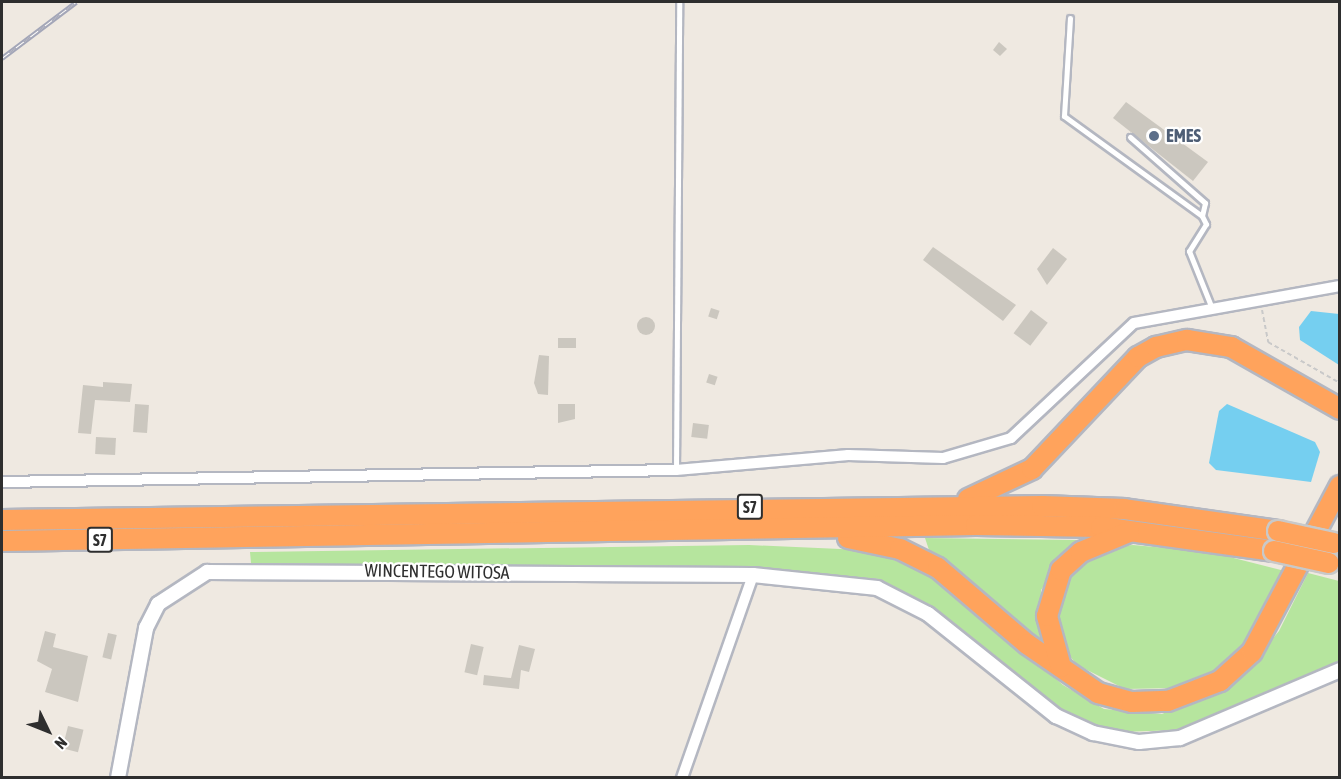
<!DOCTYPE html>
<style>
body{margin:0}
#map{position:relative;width:1341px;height:779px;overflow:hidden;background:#efe9e1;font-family:"Asap Condensed",sans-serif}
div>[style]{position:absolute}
.green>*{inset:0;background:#b6e59e}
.water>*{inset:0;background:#75cff0}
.building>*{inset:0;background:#cbc7bf;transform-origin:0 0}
.round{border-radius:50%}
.path>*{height:2px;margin-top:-1px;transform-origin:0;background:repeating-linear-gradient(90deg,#c9c9c9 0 4.5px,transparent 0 7.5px)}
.roads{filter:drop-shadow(2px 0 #b4b7c1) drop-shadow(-2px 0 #b4b7c1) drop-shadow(0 2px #b4b7c1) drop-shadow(0 -2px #b4b7c1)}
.service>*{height:5px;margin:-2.5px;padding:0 2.5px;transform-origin:2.5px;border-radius:2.5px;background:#fff}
.minor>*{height:10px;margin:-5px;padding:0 5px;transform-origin:5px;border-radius:5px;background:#fff}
.tertiary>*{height:14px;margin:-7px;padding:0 7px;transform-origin:7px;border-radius:7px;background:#fff}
.motorway>*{height:20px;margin:-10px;padding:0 10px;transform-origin:10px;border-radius:10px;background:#ffa35c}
.rail>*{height:5px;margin-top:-2.5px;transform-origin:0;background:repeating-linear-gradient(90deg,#fff 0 9px,#a3a6b8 0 18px);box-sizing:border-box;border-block:2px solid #a3a6b8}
.bridges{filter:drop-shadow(2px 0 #c9c9c9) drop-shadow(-2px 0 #c9c9c9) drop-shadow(0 2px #c9c9c9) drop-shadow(0 -2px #c9c9c9)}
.motorway-bridge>*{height:20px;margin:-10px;padding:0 10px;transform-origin:10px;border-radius:10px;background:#ffa35c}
.dots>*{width:16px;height:16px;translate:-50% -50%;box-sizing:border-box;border:3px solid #fff;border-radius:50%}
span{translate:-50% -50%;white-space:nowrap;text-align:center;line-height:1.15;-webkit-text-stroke:4.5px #fff;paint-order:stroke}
.shield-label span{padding:2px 4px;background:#fff;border:2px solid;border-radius:4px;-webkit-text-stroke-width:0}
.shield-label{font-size:16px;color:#2e2e2e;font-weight:700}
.service-label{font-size:18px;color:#4e5e75;font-weight:700}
.left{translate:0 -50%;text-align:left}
.street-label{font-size:18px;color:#2e2e2e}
.frame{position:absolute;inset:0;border:3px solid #2e2e2e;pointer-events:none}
.north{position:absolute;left:18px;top:701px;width:60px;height:60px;-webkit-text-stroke:4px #fff;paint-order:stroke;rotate:133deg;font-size:16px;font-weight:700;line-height:24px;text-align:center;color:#2e2e2e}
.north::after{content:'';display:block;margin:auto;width:21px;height:27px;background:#2e2e2e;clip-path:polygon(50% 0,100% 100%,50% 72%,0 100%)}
</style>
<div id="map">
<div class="green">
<div style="clip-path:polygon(925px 538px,1077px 540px,1041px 590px,1040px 638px,1034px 641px,930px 553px)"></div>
<div style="clip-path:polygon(749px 545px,863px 550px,918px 568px,959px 594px,1063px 685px,1104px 709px,1162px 714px,1239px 680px,1279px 631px,1308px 573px,1339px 581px,1339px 662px,1179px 730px,1121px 732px,1085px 725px,1028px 690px,931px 606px,879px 579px,766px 569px,251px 563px,250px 552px)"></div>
<div style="clip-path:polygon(1133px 545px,1210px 552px,1289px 572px,1245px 642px,1202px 681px,1175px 688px,1125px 689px,1077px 665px,1061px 645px,1057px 606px,1074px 568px,1108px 547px)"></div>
</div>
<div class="water">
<div style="clip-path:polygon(1311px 311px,1339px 314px,1339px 365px,1300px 340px,1299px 327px)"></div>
<div style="clip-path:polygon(1227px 404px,1315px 442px,1320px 452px,1311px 482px,1216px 470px,1209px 463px,1219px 411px)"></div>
</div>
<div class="building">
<div style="clip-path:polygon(999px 42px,1007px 49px,1000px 56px,993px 50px)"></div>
<div style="clip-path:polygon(1126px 102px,1208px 162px,1193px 181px,1113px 118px)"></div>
<div style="clip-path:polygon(933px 247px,1016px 305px,1003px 321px,923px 260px)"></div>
<div style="clip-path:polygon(1053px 248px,1067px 259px,1047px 285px,1037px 269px)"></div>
<div style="left:711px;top:308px;width:9px;height:9px;rotate:18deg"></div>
<div style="left:1031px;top:310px;width:21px;height:29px;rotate:37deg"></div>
<div class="round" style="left:637px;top:317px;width:18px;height:18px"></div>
<div style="left:558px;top:338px;width:18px;height:10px"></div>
<div style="clip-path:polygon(539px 355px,549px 356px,548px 395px,538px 394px,534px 383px)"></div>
<div style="left:709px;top:374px;width:9px;height:9px;rotate:18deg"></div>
<div style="clip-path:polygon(103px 382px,132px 384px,130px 402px,95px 400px,91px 434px,78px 433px,83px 385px,103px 387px)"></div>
<div style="left:135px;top:404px;width:14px;height:28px;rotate:4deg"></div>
<div style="clip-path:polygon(558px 404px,575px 404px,575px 419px,558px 423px)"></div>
<div style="left:693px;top:423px;width:16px;height:14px;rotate:7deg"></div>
<div style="left:96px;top:437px;width:20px;height:17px;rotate:3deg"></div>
<div style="clip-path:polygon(45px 631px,56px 634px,53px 647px,88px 656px,78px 702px,45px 692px,52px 669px,37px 661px)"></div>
<div style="left:108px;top:633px;width:9px;height:25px;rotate:13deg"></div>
<div style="left:471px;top:644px;width:13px;height:29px;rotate:13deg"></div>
<div style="clip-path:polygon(519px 645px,535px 649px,529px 672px,521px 670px,519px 689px,483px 685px,484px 675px,511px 678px)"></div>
<div style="left:68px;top:726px;width:16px;height:23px;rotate:14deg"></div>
</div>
<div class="path">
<div style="left:1262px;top:310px;width:33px;rotate:79deg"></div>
<div style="left:1268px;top:342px;width:83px;rotate:29.7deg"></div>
</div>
<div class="roads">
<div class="service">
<div style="left:1070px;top:18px;width:98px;rotate:93.5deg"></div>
<div style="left:1064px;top:116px;width:170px;rotate:35.9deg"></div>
<div style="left:1202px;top:216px;width:9px;rotate:63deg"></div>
<div style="left:1206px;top:224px;width:32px;rotate:122deg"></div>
<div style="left:1189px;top:251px;width:59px;rotate:68.2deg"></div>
<div style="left:1130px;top:137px;width:100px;rotate:41.3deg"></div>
<div style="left:1205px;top:203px;width:13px;rotate:103deg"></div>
<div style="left:676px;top:470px;width:468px;rotate:-89.6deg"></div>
</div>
<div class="minor">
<div style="left:2px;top:482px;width:674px;rotate:-1.02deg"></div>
<div style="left:676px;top:470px;width:173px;rotate:-5deg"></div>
<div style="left:848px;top:455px;width:95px;rotate:1.8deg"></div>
<div style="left:943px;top:458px;width:71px;rotate:-16.4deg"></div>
<div style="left:1011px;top:438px;width:168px;rotate:-43.1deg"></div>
<div style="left:1134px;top:323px;width:209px;rotate:-10.2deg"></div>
<div style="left:682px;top:778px;width:215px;rotate:-70.7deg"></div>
</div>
<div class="tertiary">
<div style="left:118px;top:778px;width:153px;rotate:-79.4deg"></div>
<div style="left:146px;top:628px;width:27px;rotate:-63deg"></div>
<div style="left:158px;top:604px;width:59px;rotate:-33.1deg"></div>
<div style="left:207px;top:572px;width:546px;rotate:0.31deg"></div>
<div style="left:753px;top:575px;width:125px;rotate:6deg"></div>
<div style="left:877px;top:588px;width:57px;rotate:27deg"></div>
<div style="left:928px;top:614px;width:164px;rotate:38.6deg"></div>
<div style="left:1056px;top:716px;width:41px;rotate:24.7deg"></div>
<div style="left:1093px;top:733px;width:47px;rotate:11.1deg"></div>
<div style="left:1139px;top:742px;width:41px;rotate:-5.6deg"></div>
<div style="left:1180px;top:738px;width:174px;rotate:-23deg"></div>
</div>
<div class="motorway">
<div style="left:968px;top:499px;width:71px;rotate:-25.1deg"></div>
<div style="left:1032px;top:469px;width:154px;rotate:-46.6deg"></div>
<div style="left:1138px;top:357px;width:21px;rotate:-29deg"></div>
<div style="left:1156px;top:347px;width:32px;rotate:-13deg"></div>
<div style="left:1187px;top:340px;width:45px;rotate:9deg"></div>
<div style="left:1231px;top:347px;width:125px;rotate:29.6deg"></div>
<div style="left:2px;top:520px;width:1040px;rotate:-0.77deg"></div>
<div style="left:1042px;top:506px;width:82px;rotate:2.1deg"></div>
<div style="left:1124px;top:509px;width:156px;rotate:8.1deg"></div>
<div style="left:848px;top:538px;width:53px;rotate:11.9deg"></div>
<div style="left:900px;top:549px;width:42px;rotate:26.6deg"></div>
<div style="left:938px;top:568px;width:117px;rotate:40.5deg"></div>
<div style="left:1027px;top:644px;width:86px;rotate:34.6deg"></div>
<div style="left:1098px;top:693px;width:35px;rotate:15deg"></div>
<div style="left:1132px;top:702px;width:36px;rotate:-2deg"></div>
<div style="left:1168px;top:701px;width:56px;rotate:-21deg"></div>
<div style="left:1220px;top:681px;width:43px;rotate:-42.2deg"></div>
<div style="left:1252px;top:652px;width:188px;rotate:-62.1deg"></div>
<div style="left:2px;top:541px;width:974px;rotate:-0.94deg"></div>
<div style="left:976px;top:525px;width:125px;rotate:0.9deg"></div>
<div style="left:1101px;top:527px;width:175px;rotate:7.9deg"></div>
<div style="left:1061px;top:667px;width:53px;rotate:-105.4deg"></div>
<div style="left:1047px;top:616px;width:48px;rotate:-73.1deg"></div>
<div style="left:1061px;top:570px;width:27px;rotate:-42deg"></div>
<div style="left:1081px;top:552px;width:52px;rotate:-22.6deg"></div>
</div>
</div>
<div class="rail">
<div style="left:2px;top:58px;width:93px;rotate:-37.1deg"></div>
</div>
<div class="bridges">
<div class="motorway-bridge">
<div style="left:1278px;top:531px;width:57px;rotate:12.1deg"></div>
<div style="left:1274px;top:551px;width:56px;rotate:12.3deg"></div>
</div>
</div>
<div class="dots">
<div style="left:1154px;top:136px;background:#5c6f8a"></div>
</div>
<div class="shield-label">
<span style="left:750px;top:507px">S7</span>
<span style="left:100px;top:540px">S7</span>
</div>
<div class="service-label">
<span class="left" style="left:1166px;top:136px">EMES</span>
</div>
<div class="street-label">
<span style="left:437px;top:572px;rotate:1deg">WINCENTEGO WITOSA</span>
</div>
<div class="frame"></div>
<div class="north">N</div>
</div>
